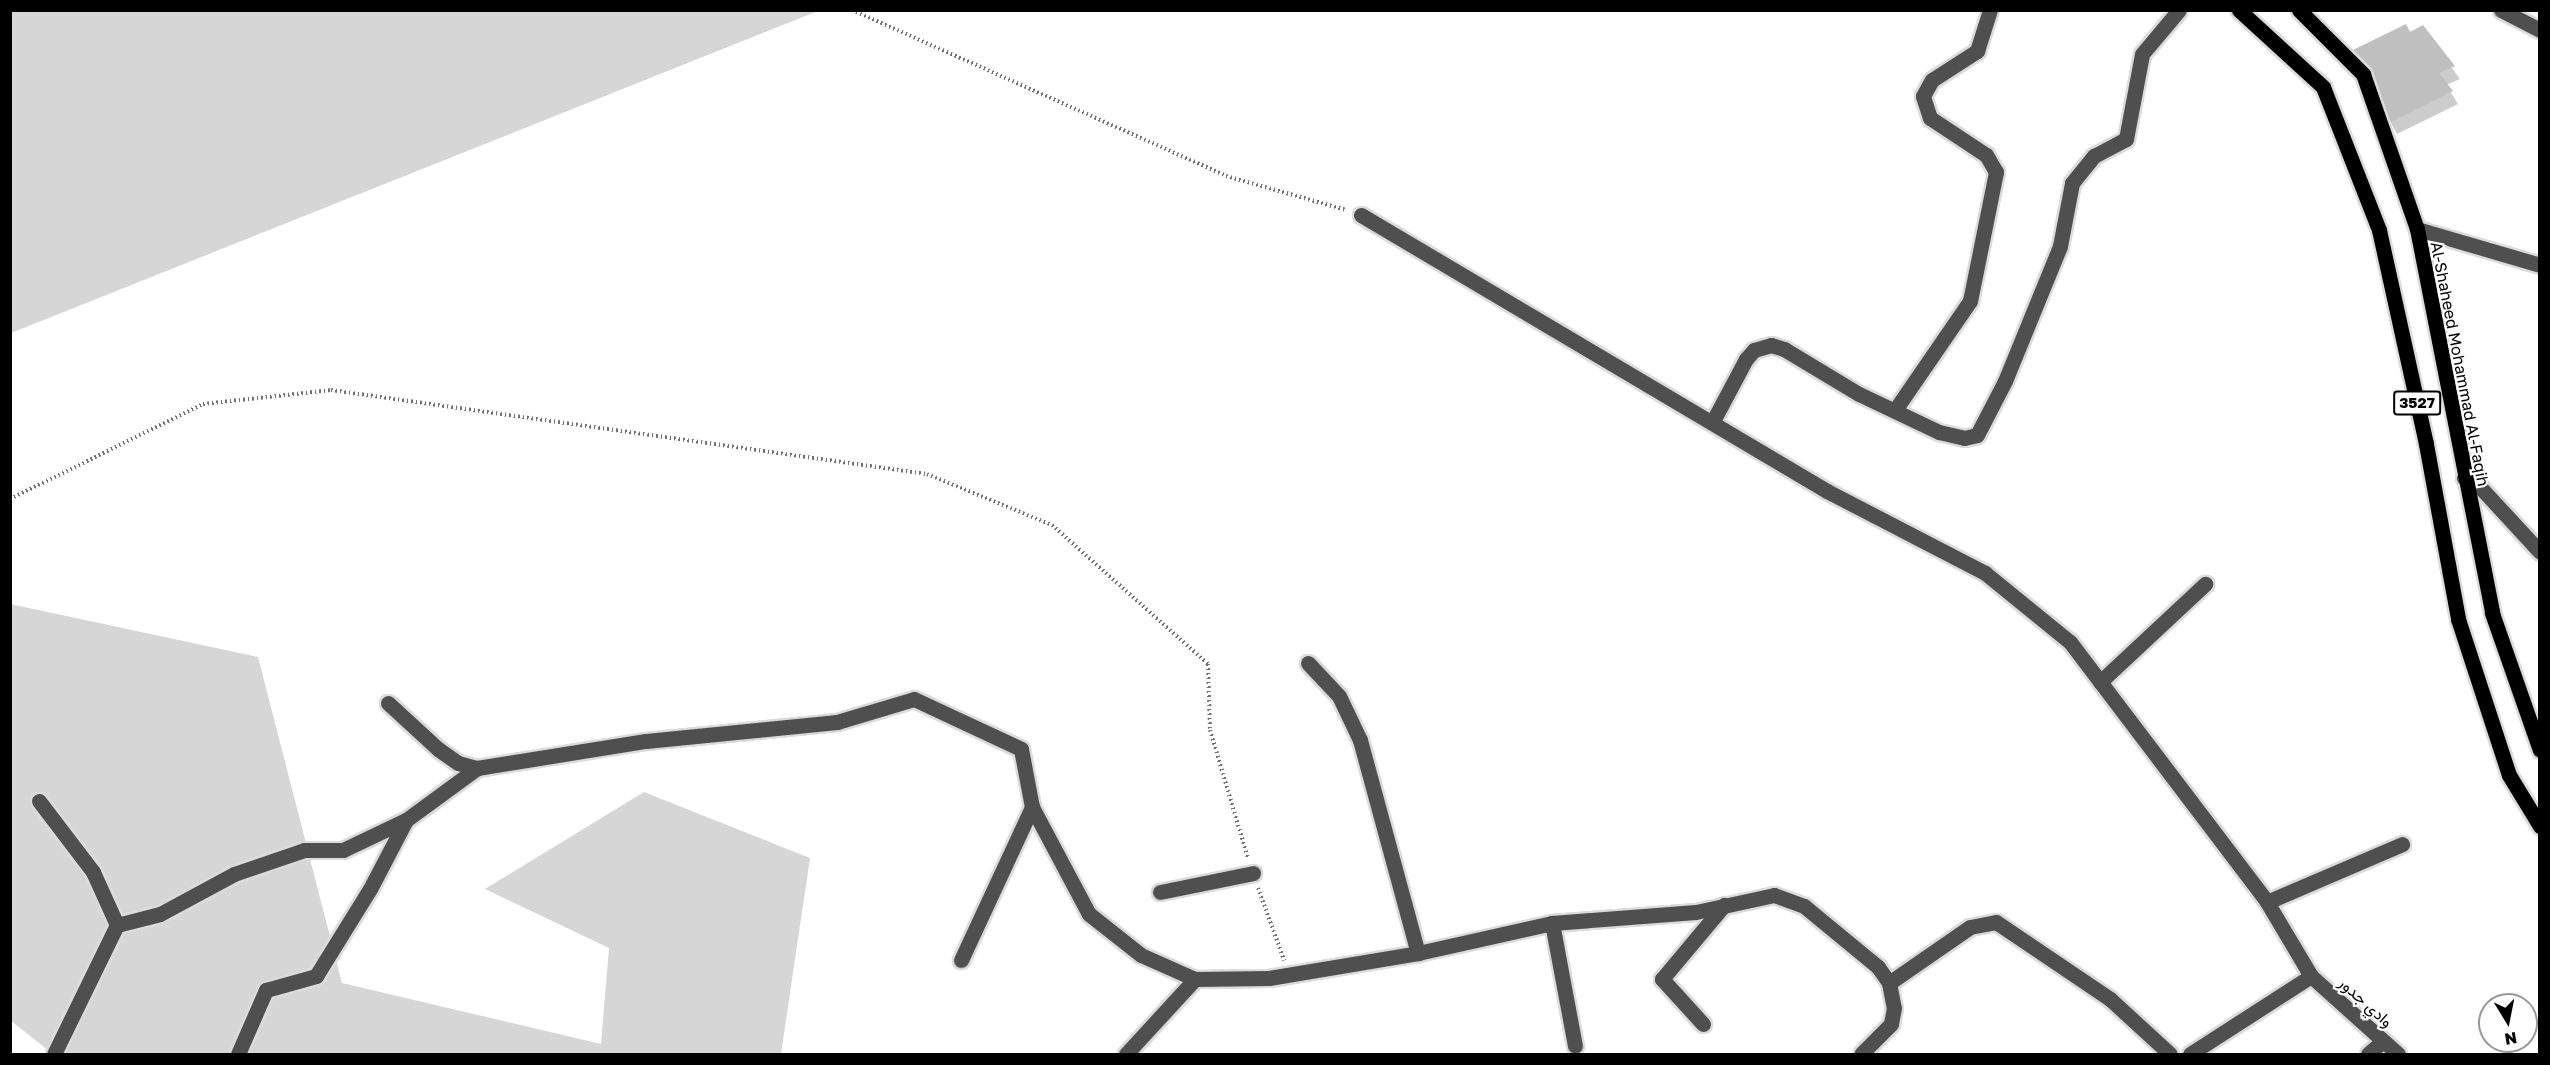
<!DOCTYPE html>
<meta charset="utf-8">
<style>
body{margin:0}
#map{position:relative;width:2550px;height:1065px;overflow:hidden;background:#fff;font-family:"Golos Text",Vazirmatn,sans-serif}
div>[style]{position:absolute}
.green>*{inset:0;background:#d6d6d6}
.shadow>*{inset:0;background:#0003}
.building>*{inset:0;background:#bfbfbf}
.path>*{height:4px;margin-top:-2px;transform-origin:0;background:repeating-linear-gradient(90deg,#717171 0 1.5px,transparent 0 4.5px)}
.roads{filter:drop-shadow(2px 0 #dbdbdb) drop-shadow(-2px 0 #dbdbdb) drop-shadow(0 2px #dbdbdb) drop-shadow(0 -2px #dbdbdb)}
.minor>*{height:15px;margin:-7.5px;padding:0 7.5px;transform-origin:7.5px;border-radius:7.5px;background:#4f4f4f}
.major>*{height:15px;margin:-7.5px;padding:0 7.5px;transform-origin:7.5px;border-radius:7.5px;background:#000}
span{translate:-50% -50%;white-space:nowrap;text-align:center;line-height:1.15;-webkit-text-stroke:4.5px #fff;paint-order:stroke}
.shield-label span{padding:2px 4px;background:#fff;border:2px solid;border-radius:4px;-webkit-text-stroke-width:0}
.shield-label{font-size:15px;color:#000;font-weight:700}
.street-label{font-size:16px;color:#000}
.frame{position:absolute;inset:0;border:12px solid #000;pointer-events:none}
.north{position:absolute;left:2478px;top:993px;width:60px;height:60px;box-sizing:border-box;background:#fff;border:2px solid #999;border-radius:50%;rotate:170deg;font-size:16px;font-weight:700;line-height:24px;text-align:center;color:#000}
.north::after{content:'';display:block;margin:auto;width:21px;height:27px;background:#000;clip-path:polygon(50% 0,100% 100%,50% 72%,0 100%)}
</style>
<div id="map">
<div class="green">
<div style="clip-path:polygon(11px 10px,818px 10px,818px 11px,11px 333px)"></div>
<div style="clip-path:polygon(10px 604px,258px 657px,342px 983px,601px 1044px,609px 948px,485px 889px,644px 792px,810px 858px,781px 1054px,53px 1054px,11px 1021px)"></div>
</div>
<div class="shadow">
<div style="clip-path:polygon(2423px 27px,2460px 79px,2446px 85px,2458px 104px,2397px 134px,2379px 101px,2376px 82px,2355px 51px)"></div>
</div>
<div class="building">
<div style="clip-path:polygon(2406px 24px,2410px 32px,2423px 25px,2455px 66px,2439px 73px,2453px 91px,2389px 123px,2378px 102px,2374px 78px,2353px 50px)"></div>
</div>
<div class="path">
<div style="left:852px;top:10px;width:409px;rotate:23.9deg"></div>
<div style="left:1226px;top:176px;width:125px;rotate:15.8deg"></div>
<div style="left:10px;top:499px;width:215px;rotate:-26.2deg"></div>
<div style="left:203px;top:404px;width:129px;rotate:-6.2deg"></div>
<div style="left:331px;top:390px;width:602px;rotate:8.02deg"></div>
<div style="left:927px;top:474px;width:135px;rotate:22.2deg"></div>
<div style="left:1052px;top:525px;width:209px;rotate:41.7deg"></div>
<div style="left:1208px;top:664px;width:66px;rotate:88.3deg"></div>
<div style="left:1210px;top:730px;width:134px;rotate:73.5deg"></div>
<div style="left:1258px;top:888px;width:77px;rotate:70.1deg"></div>
</div>
<div class="roads">
<div class="minor">
<div style="left:2501px;top:10px;width:44px;rotate:27.1deg"></div>
<div style="left:1361px;top:215px;width:542px;rotate:30.64deg"></div>
<div style="left:1827px;top:491px;width:178px;rotate:27.4deg"></div>
<div style="left:1985px;top:573px;width:109px;rotate:39.1deg"></div>
<div style="left:2070px;top:642px;width:326px;rotate:52.8deg"></div>
<div style="left:2267px;top:902px;width:86px;rotate:59.3deg"></div>
<div style="left:2311px;top:976px;width:117px;rotate:41.9deg"></div>
<div style="left:2417px;top:229px;width:128px;rotate:16.3deg"></div>
<div style="left:1895px;top:410px;width:132px;rotate:-55.5deg"></div>
<div style="left:1970px;top:301px;width:132px;rotate:-78.6deg"></div>
<div style="left:1996px;top:172px;width:20px;rotate:-120deg"></div>
<div style="left:1986px;top:155px;width:67px;rotate:-146.5deg"></div>
<div style="left:1930px;top:118px;width:23px;rotate:-108deg"></div>
<div style="left:1923px;top:96px;width:18px;rotate:-61deg"></div>
<div style="left:1932px;top:80px;width:54px;rotate:-32.8deg"></div>
<div style="left:1977px;top:51px;width:43px;rotate:-72.4deg"></div>
<div style="left:1713px;top:421px;width:70px;rotate:-62deg"></div>
<div style="left:1746px;top:359px;width:12px;rotate:-48deg"></div>
<div style="left:1754px;top:350px;width:18px;rotate:-16deg"></div>
<div style="left:1771px;top:345px;width:14px;rotate:17deg"></div>
<div style="left:1784px;top:349px;width:87px;rotate:31deg"></div>
<div style="left:1859px;top:394px;width:89px;rotate:25.4deg"></div>
<div style="left:1939px;top:432px;width:26px;rotate:13deg"></div>
<div style="left:1964px;top:438px;width:13px;rotate:-13deg"></div>
<div style="left:1977px;top:435px;width:61px;rotate:-62.6deg"></div>
<div style="left:2005px;top:381px;width:146px;rotate:-67.8deg"></div>
<div style="left:2060px;top:246px;width:64px;rotate:-79.2deg"></div>
<div style="left:2072px;top:183px;width:35px;rotate:-51deg"></div>
<div style="left:2094px;top:156px;width:36px;rotate:-28deg"></div>
<div style="left:2126px;top:139px;width:86px;rotate:-79.3deg"></div>
<div style="left:2142px;top:54px;width:57px;rotate:-49.9deg"></div>
<div style="left:2464px;top:478px;width:18px;rotate:29deg"></div>
<div style="left:2480px;top:487px;width:88px;rotate:47.3deg"></div>
<div style="left:1308px;top:663px;width:45px;rotate:46.8deg"></div>
<div style="left:1339px;top:696px;width:49px;rotate:64.5deg"></div>
<div style="left:1360px;top:740px;width:221px;rotate:74.8deg"></div>
<div style="left:2100px;top:682px;width:144px;rotate:-43deg"></div>
<div style="left:388px;top:703px;width:68px;rotate:42.6deg"></div>
<div style="left:438px;top:749px;width:24px;rotate:35deg"></div>
<div style="left:458px;top:763px;width:20px;rotate:15deg"></div>
<div style="left:39px;top:801px;width:89px;rotate:52.7deg"></div>
<div style="left:93px;top:872px;width:58px;rotate:65.6deg"></div>
<div style="left:1160px;top:892px;width:95px;rotate:-11.5deg"></div>
<div style="left:2267px;top:902px;width:147px;rotate:-23.2deg"></div>
<div style="left:1552px;top:923px;width:125px;rotate:79.4deg"></div>
<div style="left:961px;top:960px;width:169px;rotate:-65.1deg"></div>
<div style="left:1889px;top:983px;width:98px;rotate:-34.7deg"></div>
<div style="left:1970px;top:927px;width:26px;rotate:-11deg"></div>
<div style="left:1996px;top:922px;width:138px;rotate:34deg"></div>
<div style="left:2110px;top:999px;width:81px;rotate:42.5deg"></div>
<div style="left:1703px;top:1024px;width:61px;rotate:-132.3deg"></div>
<div style="left:1662px;top:979px;width:97px;rotate:-50deg"></div>
<div style="left:54px;top:1054px;width:144px;rotate:-64deg"></div>
<div style="left:117px;top:925px;width:44px;rotate:-14.3deg"></div>
<div style="left:160px;top:914px;width:84px;rotate:-28.4deg"></div>
<div style="left:234px;top:874px;width:74px;rotate:-18.9deg"></div>
<div style="left:304px;top:850px;width:39px"></div>
<div style="left:343px;top:850px;width:70px;rotate:-25.5deg"></div>
<div style="left:406px;top:820px;width:88px;rotate:-36.2deg"></div>
<div style="left:477px;top:768px;width:171px;rotate:-9.1deg"></div>
<div style="left:646px;top:741px;width:192px;rotate:-5.7deg"></div>
<div style="left:837px;top:722px;width:80px;rotate:-16.6deg"></div>
<div style="left:914px;top:699px;width:118px;rotate:25deg"></div>
<div style="left:1021px;top:749px;width:59px;rotate:79.3deg"></div>
<div style="left:1032px;top:807px;width:121px;rotate:62deg"></div>
<div style="left:1089px;top:914px;width:66px;rotate:38.3deg"></div>
<div style="left:1141px;top:955px;width:59px;rotate:24deg"></div>
<div style="left:1195px;top:979px;width:74px;rotate:-0.8deg"></div>
<div style="left:1269px;top:978px;width:151px;rotate:-9.5deg"></div>
<div style="left:1418px;top:953px;width:137px;rotate:-12.6deg"></div>
<div style="left:1552px;top:923px;width:144px;rotate:-4.4deg"></div>
<div style="left:1696px;top:912px;width:80px;rotate:-12.3deg"></div>
<div style="left:1774px;top:895px;width:32px;rotate:20deg"></div>
<div style="left:1804px;top:906px;width:96px;rotate:39.5deg"></div>
<div style="left:1878px;top:967px;width:19px;rotate:55deg"></div>
<div style="left:1889px;top:983px;width:25px;rotate:79deg"></div>
<div style="left:1894px;top:1008px;width:16px;rotate:101deg"></div>
<div style="left:1891px;top:1024px;width:42px;rotate:135deg"></div>
<div style="left:238px;top:1054px;width:70px;rotate:-66.4deg"></div>
<div style="left:266px;top:990px;width:52px;rotate:-15.6deg"></div>
<div style="left:316px;top:976px;width:102px;rotate:-58.2deg"></div>
<div style="left:370px;top:889px;width:78px;rotate:-62.4deg"></div>
<div style="left:1126px;top:1054px;width:102px;rotate:-47.4deg"></div>
<div style="left:2190px;top:1054px;width:144px;rotate:-32.8deg"></div>
<div style="left:2368px;top:1054px;width:20px;rotate:-41deg"></div>
</div>
<div class="major">
<div style="left:2239px;top:10px;width:114px;rotate:42.5deg"></div>
<div style="left:2323px;top:87px;width:154px;rotate:68.6deg"></div>
<div style="left:2379px;top:230px;width:219px;rotate:77.6deg"></div>
<div style="left:2426px;top:444px;width:178px;rotate:79.6deg"></div>
<div style="left:2458px;top:619px;width:164px;rotate:71.9deg"></div>
<div style="left:2509px;top:775px;width:60px;rotate:58.7deg"></div>
<div style="left:2299px;top:10px;width:91px;rotate:45deg"></div>
<div style="left:2363px;top:74px;width:164px;rotate:70.8deg"></div>
<div style="left:2417px;top:229px;width:391px;rotate:78.9deg"></div>
<div style="left:2492px;top:613px;width:145px;rotate:70.7deg"></div>
</div>
</div>
<div class="shield-label">
<span style="left:2417px;top:403px">3527</span>
</div>
<div class="street-label">
<span style="left:2460px;top:364px;rotate:79deg">Al-Shaheed Mohammad Al-Faqih</span>
<span style="left:2366px;top:1002px;rotate:42deg">وادي جدور</span>
</div>
<div class="frame"></div>
<div class="north">N</div>
</div>
